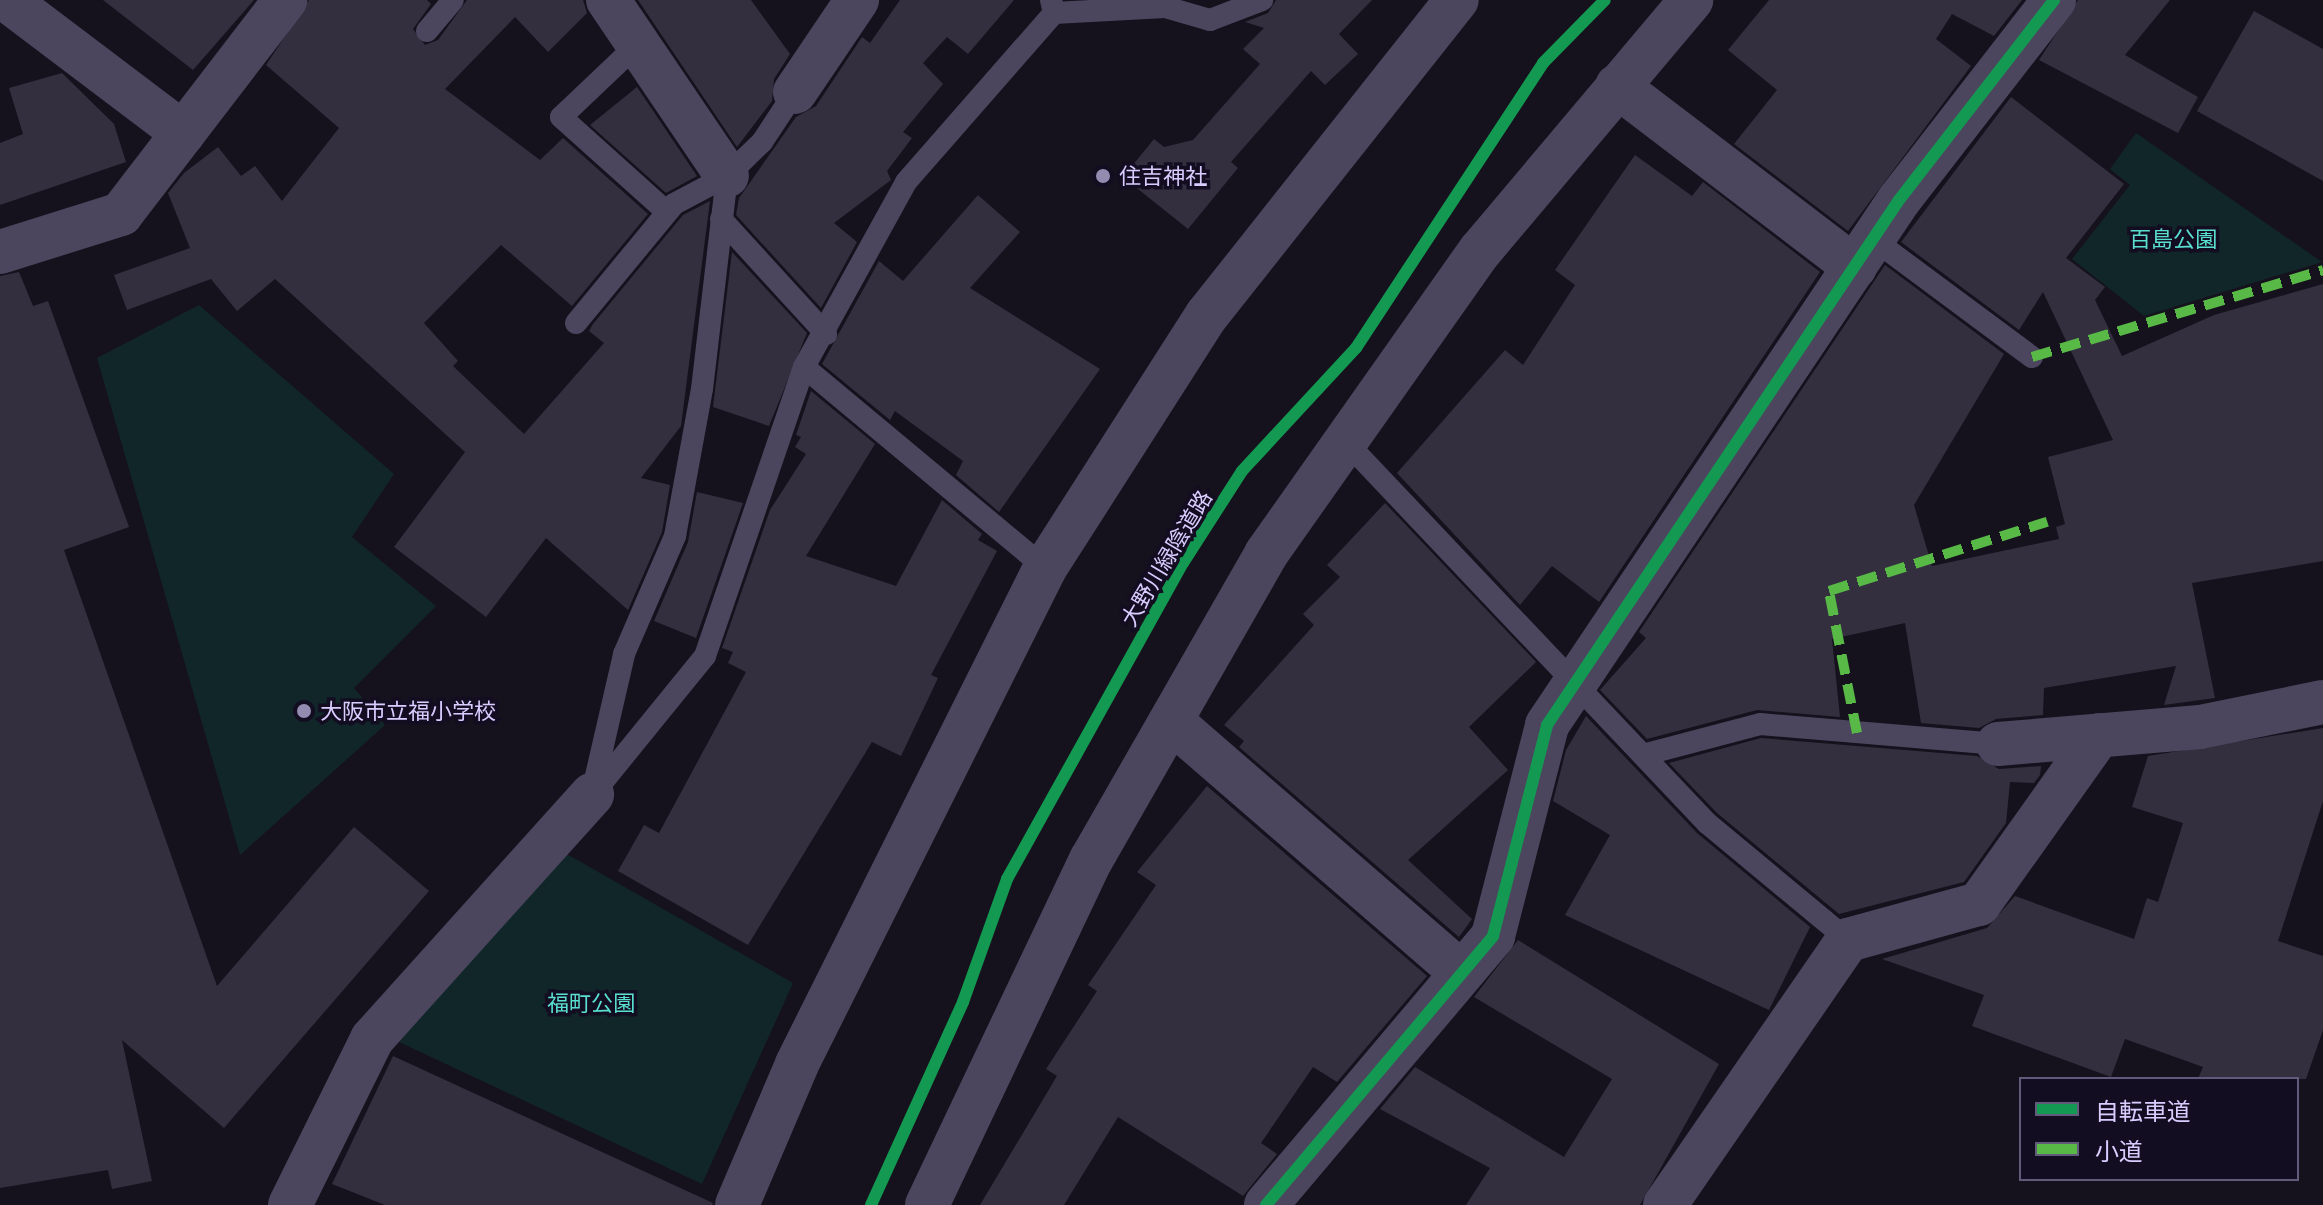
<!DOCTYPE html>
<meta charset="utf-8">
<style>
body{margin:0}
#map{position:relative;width:2323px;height:1205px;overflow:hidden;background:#15121d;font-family:Lato,"Noto Sans JP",sans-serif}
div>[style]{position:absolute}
.green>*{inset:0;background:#112629}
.building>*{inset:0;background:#332f3f}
.lane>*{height:22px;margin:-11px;padding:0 11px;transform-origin:11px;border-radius:11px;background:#4b465e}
.street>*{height:44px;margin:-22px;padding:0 22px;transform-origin:22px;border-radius:22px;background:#4b465e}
.quiet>*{height:10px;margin-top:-5px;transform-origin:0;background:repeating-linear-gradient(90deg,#58b947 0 20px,transparent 0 30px)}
.cycleway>*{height:12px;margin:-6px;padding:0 6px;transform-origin:6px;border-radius:6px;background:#139951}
.dots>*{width:22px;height:22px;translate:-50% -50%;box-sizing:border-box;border:4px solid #130d21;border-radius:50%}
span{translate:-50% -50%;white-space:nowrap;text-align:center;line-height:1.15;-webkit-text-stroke:7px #130d21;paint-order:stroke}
.poi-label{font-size:22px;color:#d9cdff}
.left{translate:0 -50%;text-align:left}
.park-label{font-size:22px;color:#59dfcf}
.street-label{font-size:22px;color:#d9cdff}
.legend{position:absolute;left:2019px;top:1077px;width:280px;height:104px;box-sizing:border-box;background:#130d21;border:2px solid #625a7a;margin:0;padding:10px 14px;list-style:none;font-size:24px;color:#d9cdff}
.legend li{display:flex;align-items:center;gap:16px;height:40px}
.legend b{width:40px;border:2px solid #625a7a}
</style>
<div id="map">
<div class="green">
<div style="clip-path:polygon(2136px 133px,2322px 262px,2144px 316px,2072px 259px,2130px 185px,2110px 169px)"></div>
<div style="clip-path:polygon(199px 305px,394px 474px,352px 537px,436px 606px,354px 688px,385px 725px,240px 855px,97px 358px)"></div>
<div style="clip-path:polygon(558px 849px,793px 983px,702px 1184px,399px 1042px)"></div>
</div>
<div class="building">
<div style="clip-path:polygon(103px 0,254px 0,193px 70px)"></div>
<div style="clip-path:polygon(309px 0,427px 0,431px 4px,413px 29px,425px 45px,438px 40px,467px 0,583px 0,587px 13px,548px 52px,515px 17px,445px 89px,540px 160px,563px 138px,648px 214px,572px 306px,501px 245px,424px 323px,458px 361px,453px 366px,524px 434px,604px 343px,589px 331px,593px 324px,683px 215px,710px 201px,681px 426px,641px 478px,670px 485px,662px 532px,628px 610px,546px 538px,486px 617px,394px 547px,465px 452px,275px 279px,237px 311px,211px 279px,127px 310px,114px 275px,190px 248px,168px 193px,184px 173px,218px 147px,241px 176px,255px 166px,282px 201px,339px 128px,266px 65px)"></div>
<div style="clip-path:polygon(638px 0,751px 0,790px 54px,774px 79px,772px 101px,737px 147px)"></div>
<div style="clip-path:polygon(900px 0,1014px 0,968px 54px,947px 37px,923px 63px,943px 84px,903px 132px,912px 138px,887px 171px,891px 180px,834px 223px,857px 242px,821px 308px,736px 215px,739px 198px,796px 117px,816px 106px,862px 37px,870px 43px)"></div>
<div style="clip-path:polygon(1276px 0,1372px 0,1339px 34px,1358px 54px,1325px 85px,1311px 71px,1231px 162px,1238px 168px,1188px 229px,1123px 177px,1154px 139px,1164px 147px,1193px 140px,1260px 64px,1243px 49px,1264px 28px,1245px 22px,1268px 13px)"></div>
<div style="clip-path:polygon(1769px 0,2022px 0,1994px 36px,1952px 14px,1936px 39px,1971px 66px,1848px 231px,1734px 144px,1777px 90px,1728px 50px)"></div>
<div style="clip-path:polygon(2078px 0,2170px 0,2125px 55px,2198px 97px,2178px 133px,2039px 60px)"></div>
<div style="clip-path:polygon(2254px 11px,2323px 49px,2323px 181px,2197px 111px)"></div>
<div style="clip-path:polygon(62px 73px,114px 124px,126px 162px,0 205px,0 143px,23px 134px,9px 88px)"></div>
<div style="clip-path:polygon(637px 87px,697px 176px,666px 193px,590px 125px)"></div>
<div style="clip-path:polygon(2011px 97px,2124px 184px,2066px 258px,2105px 287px,2095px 300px,2122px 356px,2214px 315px,2323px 284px,2323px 561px,2192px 583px,2215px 698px,2164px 705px,2176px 666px,2044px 688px,2043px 715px,1996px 719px,1979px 728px,1921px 723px,1905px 623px,1832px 639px,1840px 717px,1757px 710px,1647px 739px,1600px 690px,1646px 638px,1639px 632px,1885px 265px,2004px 354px,1914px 505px,1932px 566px,2059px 539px,2056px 527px,2065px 524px,2048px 457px,2113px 440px,2043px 292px,2019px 330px,1901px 242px)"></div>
<div style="clip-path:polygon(1635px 155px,1692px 196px,1703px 182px,1820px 272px,1599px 602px,1552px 566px,1520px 605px,1397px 473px,1505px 350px,1523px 365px,1575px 285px,1555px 270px)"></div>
<div style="clip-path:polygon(978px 195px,1020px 232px,970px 288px,1100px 369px,999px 512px,956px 475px,963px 461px,895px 411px,890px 420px,822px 364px,879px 261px,903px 281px)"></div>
<div style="clip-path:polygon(732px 252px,807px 333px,769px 426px,713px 407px)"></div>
<div style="clip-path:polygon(19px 272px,33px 306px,48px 301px,129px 527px,64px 550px,217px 986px,354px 827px,429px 891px,224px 1128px,122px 1040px,152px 1181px,112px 1189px,108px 1170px,0 1188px,0 276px)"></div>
<div style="clip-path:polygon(811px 391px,875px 444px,806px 556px,896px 586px,942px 500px,982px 534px,978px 540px,997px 551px,931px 675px,938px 678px,901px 756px,872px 742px,748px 945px,618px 871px,644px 825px,659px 833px,746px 672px,728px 663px,733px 652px,722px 648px,770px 510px,806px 454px,795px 447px,801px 437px,796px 435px)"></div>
<div style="clip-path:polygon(697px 492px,743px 503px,696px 638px,654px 621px,688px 542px)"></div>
<div style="clip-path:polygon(1385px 503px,1536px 662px,1469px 727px,1508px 770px,1408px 860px,1472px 919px,1459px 937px,1239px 747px,1244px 741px,1224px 725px,1314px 625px,1303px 614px,1340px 577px,1327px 565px)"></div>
<div style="clip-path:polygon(1586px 716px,1697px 833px,1810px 927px,1769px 1010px,1565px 915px,1610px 835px,1553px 801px,1566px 750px)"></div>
<div style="clip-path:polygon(2323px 728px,2323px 801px,2278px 941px,2323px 956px,2323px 1030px,2306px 1079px,2198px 1079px,2203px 1067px,2125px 1039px,2111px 1077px,1972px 1026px,1984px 995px,1882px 959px,1987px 928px,2015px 896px,2134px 939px,2147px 898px,2158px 902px,2183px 823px,2132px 807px,2148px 756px)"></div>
<div style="clip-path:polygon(1761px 738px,1977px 756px,1999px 769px,2041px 766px,2040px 775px,2034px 783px,2010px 782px,2006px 823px,1964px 882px,1839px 914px,1717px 813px,1669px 763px)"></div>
<div style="clip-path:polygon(1207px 786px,1427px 976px,1337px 1082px,1313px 1067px,1261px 1143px,1277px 1154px,1243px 1196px,1118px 1117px,1064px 1205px,980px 1205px,1057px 1076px,1046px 1069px,1097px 991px,1088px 985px,1156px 885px,1137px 872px)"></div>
<div style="clip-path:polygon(1518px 940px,1719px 1064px,1640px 1205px,1466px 1205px,1490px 1168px,1380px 1109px,1415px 1067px,1564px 1157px,1612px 1079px,1474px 997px)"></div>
<div style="clip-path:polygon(393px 1056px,713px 1203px,712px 1205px,385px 1205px,332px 1184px)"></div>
</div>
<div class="lane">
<div style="left:1054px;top:13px;width:111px;rotate:-3.1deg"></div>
<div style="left:1165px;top:7px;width:47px;rotate:16.1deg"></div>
<div style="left:1210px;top:20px;width:56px;rotate:-21deg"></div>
<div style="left:427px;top:31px;width:40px;rotate:-50deg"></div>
<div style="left:638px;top:44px;width:106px;rotate:136.5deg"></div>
<div style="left:561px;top:117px;width:142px;rotate:41.9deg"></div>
<div style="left:721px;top:219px;width:156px;rotate:47.6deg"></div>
<div style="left:1873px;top:239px;width:198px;rotate:36.6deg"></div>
<div style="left:576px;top:323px;width:154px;rotate:-50.5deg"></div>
<div style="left:674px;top:204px;width:60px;rotate:-27.8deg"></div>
<div style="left:727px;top:176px;width:49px;rotate:-44.2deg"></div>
<div style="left:762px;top:142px;width:60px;rotate:-56.6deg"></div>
<div style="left:804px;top:367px;width:314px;rotate:39.8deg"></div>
<div style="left:1346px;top:442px;width:525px;rotate:46.54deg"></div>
<div style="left:1707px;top:823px;width:183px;rotate:39.7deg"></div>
<div style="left:1643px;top:755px;width:121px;rotate:-14.8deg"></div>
<div style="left:1760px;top:724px;width:239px;rotate:4.8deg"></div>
<div style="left:592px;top:793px;width:143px;rotate:-77deg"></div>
<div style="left:624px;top:654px;width:129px;rotate:-66.6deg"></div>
<div style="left:675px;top:536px;width:149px;rotate:-79.6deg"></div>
<div style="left:702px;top:389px;width:214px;rotate:-83.3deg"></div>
<div style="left:592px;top:795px;width:179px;rotate:-50.9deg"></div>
<div style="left:705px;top:656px;width:305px;rotate:-71.1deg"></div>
<div style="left:804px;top:367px;width:211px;rotate:-61.1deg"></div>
<div style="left:906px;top:182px;width:225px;rotate:-48.8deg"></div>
<div style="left:1054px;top:13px;width:13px;rotate:-103deg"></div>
</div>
<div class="street">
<div style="left:7px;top:0;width:221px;rotate:37.1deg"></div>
<div style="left:608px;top:0;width:212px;rotate:55.9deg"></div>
<div style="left:1617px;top:86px;width:299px;rotate:37.3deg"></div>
<div style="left:795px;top:92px;width:111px;rotate:-56deg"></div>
<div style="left:0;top:252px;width:127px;rotate:-17.4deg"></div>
<div style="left:121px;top:214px;width:270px;rotate:-52.5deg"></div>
<div style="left:1172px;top:722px;width:382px;rotate:40.9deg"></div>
<div style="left:1998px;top:744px;width:203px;rotate:-4.8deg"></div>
<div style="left:2200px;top:727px;width:126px;rotate:-11.5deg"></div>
<div style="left:290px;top:1205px;width:185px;rotate:-63.7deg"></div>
<div style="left:372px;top:1039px;width:329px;rotate:-48deg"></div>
<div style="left:737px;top:1205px;width:153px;rotate:-66.9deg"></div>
<div style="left:797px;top:1064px;width:555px;rotate:-63.43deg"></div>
<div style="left:1045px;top:568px;width:300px;rotate:-57.4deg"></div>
<div style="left:1207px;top:315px;width:402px;rotate:-51.6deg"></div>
<div style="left:927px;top:1205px;width:382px;rotate:-64.6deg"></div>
<div style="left:1091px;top:860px;width:353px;rotate:-60.2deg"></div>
<div style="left:1266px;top:554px;width:371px;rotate:-54.8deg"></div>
<div style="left:1480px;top:251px;width:328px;rotate:-49.9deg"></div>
<div style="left:1266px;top:1205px;width:352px;rotate:-49.8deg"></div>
<div style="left:1493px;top:936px;width:218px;rotate:-75.6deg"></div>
<div style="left:1547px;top:725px;width:632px;rotate:-56.16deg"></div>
<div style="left:1899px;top:200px;width:253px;rotate:-52.2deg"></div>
<div style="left:1665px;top:1205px;width:322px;rotate:-55.4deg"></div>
<div style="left:1848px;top:940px;width:136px;rotate:-15.4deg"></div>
<div style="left:1979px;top:904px;width:207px;rotate:-54.6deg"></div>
</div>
<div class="quiet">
<div style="left:2032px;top:357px;width:304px;rotate:-16.6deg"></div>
<div style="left:1857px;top:733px;width:145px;rotate:-101.2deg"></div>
<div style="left:1829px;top:591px;width:229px;rotate:-17.6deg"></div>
</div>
<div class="cycleway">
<div style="left:871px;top:1205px;width:223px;rotate:-65.6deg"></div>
<div style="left:963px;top:1002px;width:131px;rotate:-70.3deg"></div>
<div style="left:1007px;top:879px;width:362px;rotate:-60.9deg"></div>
<div style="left:1183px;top:563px;width:109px;rotate:-57.3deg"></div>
<div style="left:1242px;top:471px;width:168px;rotate:-47.2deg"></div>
<div style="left:1356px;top:348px;width:341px;rotate:-56.7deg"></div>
<div style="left:1543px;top:63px;width:88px;rotate:-45.5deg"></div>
<div style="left:1266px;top:1205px;width:352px;rotate:-49.8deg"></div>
<div style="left:1493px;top:936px;width:218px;rotate:-75.6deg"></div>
<div style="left:1547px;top:725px;width:632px;rotate:-56.16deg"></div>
<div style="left:1899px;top:200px;width:253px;rotate:-52.2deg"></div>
</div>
<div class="dots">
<div style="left:1103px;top:176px;background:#948cb0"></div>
<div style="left:304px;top:711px;background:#948cb0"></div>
</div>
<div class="poi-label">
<span class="left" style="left:1119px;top:176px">住吉神社</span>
<span class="left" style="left:320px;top:711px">大阪市立福小学校</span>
</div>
<div class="park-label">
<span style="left:2173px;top:239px">百島公園</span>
<span style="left:591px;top:1003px">福町公園</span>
</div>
<div class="street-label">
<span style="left:1166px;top:558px;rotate:-59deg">大野川緑陰道路</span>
</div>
<ul class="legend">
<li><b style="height:10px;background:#139951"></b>自転車道</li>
<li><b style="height:10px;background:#58b947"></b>小道</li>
</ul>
</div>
